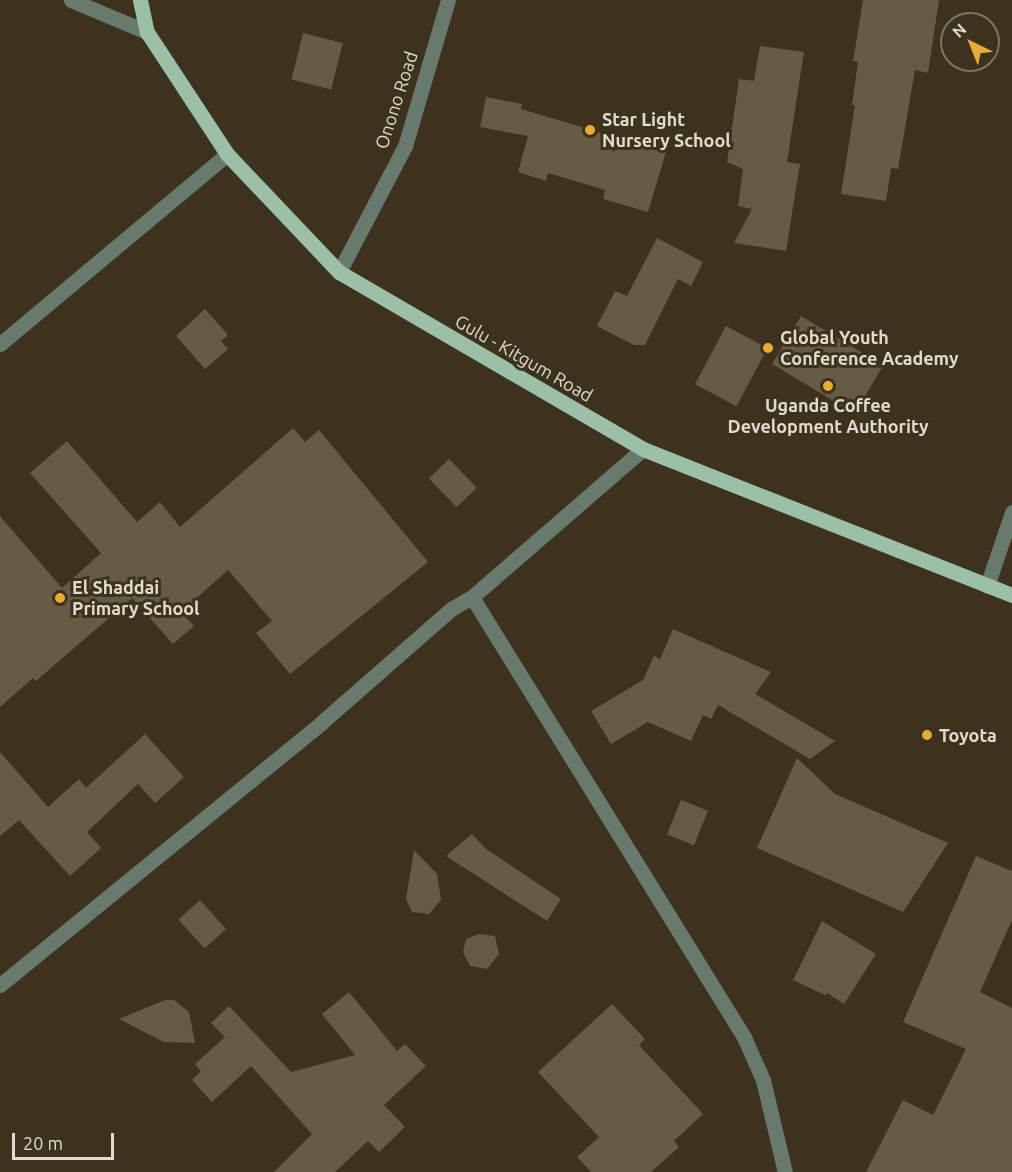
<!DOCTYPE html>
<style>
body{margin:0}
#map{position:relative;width:1012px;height:1172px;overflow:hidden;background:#3c321d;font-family:Ubuntu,sans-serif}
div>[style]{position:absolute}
.building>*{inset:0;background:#665b45;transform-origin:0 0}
.minor>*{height:15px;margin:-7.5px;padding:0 7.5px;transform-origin:7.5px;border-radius:7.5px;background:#68796d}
.major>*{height:15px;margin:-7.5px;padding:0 7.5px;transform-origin:7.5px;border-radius:7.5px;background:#9bbfa7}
.dots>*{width:16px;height:16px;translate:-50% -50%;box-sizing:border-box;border:3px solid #3c321d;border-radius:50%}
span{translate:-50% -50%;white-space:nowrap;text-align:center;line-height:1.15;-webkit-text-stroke:6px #3c321d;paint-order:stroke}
.street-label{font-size:18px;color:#e1dbce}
.poi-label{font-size:18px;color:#e1dbce;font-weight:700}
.left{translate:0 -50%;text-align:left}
.north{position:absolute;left:940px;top:12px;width:60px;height:60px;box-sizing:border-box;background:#3c321d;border:2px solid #7e7664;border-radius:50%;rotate:317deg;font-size:16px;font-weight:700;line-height:24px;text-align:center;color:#e1dbce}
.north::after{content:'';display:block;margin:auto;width:21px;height:27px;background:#e6ac36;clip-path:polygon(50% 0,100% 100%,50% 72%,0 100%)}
.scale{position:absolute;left:12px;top:1133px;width:102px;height:27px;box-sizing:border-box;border:3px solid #e1dbce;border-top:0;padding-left:8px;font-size:18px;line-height:21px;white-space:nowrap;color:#e1dbce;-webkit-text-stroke:4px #3c321d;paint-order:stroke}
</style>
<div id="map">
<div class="building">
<div style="clip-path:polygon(863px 0,939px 0,928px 73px,915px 70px,898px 169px,891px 168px,886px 201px,841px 194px,855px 105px,852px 105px,858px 62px,853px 61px)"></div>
<div style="left:303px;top:33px;width:41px;height:48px;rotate:14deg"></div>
<div style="clip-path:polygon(760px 46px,804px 52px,787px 162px,800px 164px,786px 251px,734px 243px,752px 209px,738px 206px,743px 169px,727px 162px,739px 79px,754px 81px)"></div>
<div style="clip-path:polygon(486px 97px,522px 104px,521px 109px,666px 152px,648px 212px,603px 199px,605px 190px,548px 173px,546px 181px,518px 172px,528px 136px,480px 127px)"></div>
<div style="clip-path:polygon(657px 238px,703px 262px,691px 286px,678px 279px,645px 345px,634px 345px,597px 326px,615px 291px,627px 296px)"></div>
<div style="clip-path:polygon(205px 309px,228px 335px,221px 341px,228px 349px,205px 369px,176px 336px)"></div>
<div style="left:801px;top:316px;width:96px;height:56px;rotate:31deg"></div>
<div style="left:726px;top:326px;width:47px;height:66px;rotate:28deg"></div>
<div style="clip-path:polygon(293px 428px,305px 442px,319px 430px,428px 562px,290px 674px,256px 633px,272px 621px,228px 570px,181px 612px,194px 626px,173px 644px,132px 598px,36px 681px,33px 678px,0 707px,0 516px,62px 588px,101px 553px,30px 473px,67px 441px,137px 522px,160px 502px,180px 527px)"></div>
<div style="left:449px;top:459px;width:40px;height:28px;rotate:46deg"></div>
<div style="clip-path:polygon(673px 629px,771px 672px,755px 694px,835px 741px,810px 759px,718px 705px,711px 719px,703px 715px,691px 741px,648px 722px,611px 744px,591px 711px,643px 680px,654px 656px,660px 659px)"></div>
<div style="clip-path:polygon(145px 734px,184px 777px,155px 803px,138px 784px,87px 832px,101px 848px,70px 876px,19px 820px,0 836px,0 752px,48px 807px,79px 779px,86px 788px)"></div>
<div style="clip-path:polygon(797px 758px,835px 794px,948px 843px,903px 912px,757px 848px)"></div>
<div style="left:681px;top:800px;width:29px;height:37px;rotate:22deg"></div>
<div style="clip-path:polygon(472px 834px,485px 848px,561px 899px,547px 921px,446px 856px)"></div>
<div style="clip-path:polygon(414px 850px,437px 874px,441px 900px,429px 914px,412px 912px,406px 899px)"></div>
<div style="clip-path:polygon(976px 856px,1012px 871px,1012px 920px,980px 992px,1012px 1008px,1012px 1172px,866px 1172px,903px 1100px,933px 1115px,966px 1049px,903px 1022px)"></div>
<div style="left:200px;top:900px;width:39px;height:29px;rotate:48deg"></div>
<div style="clip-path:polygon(822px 921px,876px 954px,844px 1004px,827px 993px,825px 995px,793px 980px)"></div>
<div style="clip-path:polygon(479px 934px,495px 936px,499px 954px,487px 969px,470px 966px,463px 952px,466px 939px)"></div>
<div style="clip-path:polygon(349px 992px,397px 1051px,405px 1044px,426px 1066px,384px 1105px,405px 1127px,379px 1152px,368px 1141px,335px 1172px,274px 1172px,312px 1134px,251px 1066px,212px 1102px,192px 1080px,201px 1071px,195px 1064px,225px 1037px,211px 1023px,229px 1006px,291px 1072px,355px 1055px,322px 1014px)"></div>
<div style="clip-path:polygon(165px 1000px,174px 1000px,189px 1012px,195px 1043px,164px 1042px,119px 1019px)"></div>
<div style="clip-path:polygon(612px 1004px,645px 1039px,639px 1045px,703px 1114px,674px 1141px,679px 1147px,651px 1172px,591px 1172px,577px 1157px,599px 1137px,538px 1072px)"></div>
</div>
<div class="minor">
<div style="left:71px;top:0;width:82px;rotate:22.8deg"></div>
<div style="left:339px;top:272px;width:142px;rotate:-62.4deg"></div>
<div style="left:405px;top:146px;width:152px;rotate:-73.6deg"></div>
<div style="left:0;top:344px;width:296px;rotate:-39.9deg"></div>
<div style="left:987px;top:586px;width:78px;rotate:-71.3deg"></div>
<div style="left:472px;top:597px;width:517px;rotate:58.28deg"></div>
<div style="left:744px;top:1037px;width:47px;rotate:66.2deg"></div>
<div style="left:763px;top:1080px;width:95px;rotate:76.6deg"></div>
<div style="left:0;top:985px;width:416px;rotate:-39.2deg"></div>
<div style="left:322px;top:722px;width:171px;rotate:-41.2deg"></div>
<div style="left:451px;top:609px;width:24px;rotate:-30deg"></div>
<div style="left:472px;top:597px;width:226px;rotate:-40.9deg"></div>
</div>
<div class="major">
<div style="left:140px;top:0;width:33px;rotate:78deg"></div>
<div style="left:147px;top:32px;width:146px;rotate:56.7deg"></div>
<div style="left:227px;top:154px;width:163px;rotate:46.5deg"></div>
<div style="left:339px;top:272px;width:352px;rotate:30.2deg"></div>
<div style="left:643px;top:449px;width:397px;rotate:21.6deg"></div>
</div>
<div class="dots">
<div style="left:590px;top:130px;background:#e6ac36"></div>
<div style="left:768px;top:348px;background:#e6ac36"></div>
<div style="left:828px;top:386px;background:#e6ac36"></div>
<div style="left:60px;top:598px;background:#e6ac36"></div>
<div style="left:927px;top:735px;background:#e6ac36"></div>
</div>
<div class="street-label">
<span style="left:396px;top:100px;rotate:-72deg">Onono Road</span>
<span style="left:524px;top:358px;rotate:30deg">Gulu - Kitgum Road</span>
</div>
<div class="poi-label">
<span class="left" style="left:602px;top:130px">Star Light<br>Nursery School</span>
<span class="left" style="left:780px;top:348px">Global Youth<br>Conference Academy</span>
<span style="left:828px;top:416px">Uganda Coffee<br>Development Authority</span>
<span class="left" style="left:72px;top:598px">El Shaddai<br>Primary School</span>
<span class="left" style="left:939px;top:735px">Toyota</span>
</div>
<div class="north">N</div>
<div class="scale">20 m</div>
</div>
